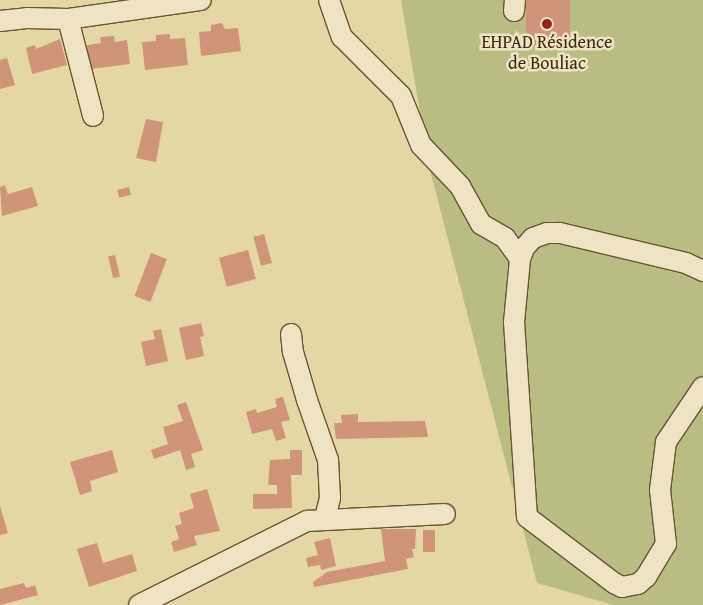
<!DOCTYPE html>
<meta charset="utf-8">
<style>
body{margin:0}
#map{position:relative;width:703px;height:605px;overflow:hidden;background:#e5d6a5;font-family:"Gentium Book Plus",serif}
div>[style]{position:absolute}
.green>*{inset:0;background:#b9bd83}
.building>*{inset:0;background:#d09478;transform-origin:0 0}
.roads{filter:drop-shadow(1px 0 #6a5432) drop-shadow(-1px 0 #6a5432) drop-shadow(0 1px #6a5432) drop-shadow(0 -1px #6a5432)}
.minor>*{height:20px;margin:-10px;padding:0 10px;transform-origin:10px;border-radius:10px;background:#eee4c4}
.dots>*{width:14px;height:14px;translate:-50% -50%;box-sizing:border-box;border:2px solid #eee4c4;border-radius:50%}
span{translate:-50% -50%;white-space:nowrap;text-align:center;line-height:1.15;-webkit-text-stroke:5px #eee4c4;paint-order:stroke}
.poi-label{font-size:18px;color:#41280c}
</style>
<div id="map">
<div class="green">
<div style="clip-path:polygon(401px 0,703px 0,703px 605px,614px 605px,537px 583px,429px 166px)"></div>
</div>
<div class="building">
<div style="left:526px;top:0;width:44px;height:48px"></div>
<div style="clip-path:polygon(222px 23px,225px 29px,238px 28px,241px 51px,201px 56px,199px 32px,211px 31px,211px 25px)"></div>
<div style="clip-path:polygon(170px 34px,170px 39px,185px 38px,188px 65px,145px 70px,142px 42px,156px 41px,156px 35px)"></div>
<div style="clip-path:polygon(114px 36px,115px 42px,127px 40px,130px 64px,91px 69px,89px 56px,83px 56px,82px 46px,101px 43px,100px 37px)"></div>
<div style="clip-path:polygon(60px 39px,67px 65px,32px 74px,26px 48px,35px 45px,36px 49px)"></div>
<div style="clip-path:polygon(7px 58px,15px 85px,0 89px,0 60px)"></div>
<div style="clip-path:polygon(146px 119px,163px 122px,156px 162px,136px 158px)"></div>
<div style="clip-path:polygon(5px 185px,8px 194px,32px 187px,38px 206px,2px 216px,0 187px)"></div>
<div style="left:129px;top:187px;width:8px;height:12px;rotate:76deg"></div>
<div style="left:264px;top:234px;width:30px;height:11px;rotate:75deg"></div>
<div style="left:248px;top:250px;width:30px;height:30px;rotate:75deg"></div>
<div style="left:151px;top:253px;width:17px;height:46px;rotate:21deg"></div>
<div style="left:115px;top:255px;width:22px;height:7px;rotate:77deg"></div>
<div style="clip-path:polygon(201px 323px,204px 336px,200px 337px,204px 356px,186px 360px,179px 328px)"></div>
<div style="clip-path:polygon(161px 329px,168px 361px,146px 366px,141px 342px,155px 339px,153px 331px)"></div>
<div style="clip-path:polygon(283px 397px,290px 420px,281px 422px,286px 438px,276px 441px,272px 429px,252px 434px,246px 412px,256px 409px,257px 413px,277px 407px,275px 399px)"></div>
<div style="clip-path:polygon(186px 402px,203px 450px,191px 454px,195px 467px,186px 470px,180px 450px,154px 459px,151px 450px,168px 444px,163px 427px,183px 421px,177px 405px)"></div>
<div style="clip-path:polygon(358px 414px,358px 422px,425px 421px,428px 437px,336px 439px,334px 423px,342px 423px,341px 415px)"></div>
<div style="clip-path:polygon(112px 450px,118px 472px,90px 481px,92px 491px,80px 495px,70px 462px)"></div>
<div style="clip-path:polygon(290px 450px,302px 450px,302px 475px,291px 475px,292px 508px,253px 509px,253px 494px,277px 494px,277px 485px,268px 485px,270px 460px,290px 459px)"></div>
<div style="clip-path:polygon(207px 489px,220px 531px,194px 536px,197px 545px,174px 552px,171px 542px,179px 539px,175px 526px,182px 524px,179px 513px,194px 508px,190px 494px)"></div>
<div style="clip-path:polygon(0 506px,8px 533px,0 535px)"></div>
<div style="clip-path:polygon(381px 529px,416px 529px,415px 549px,412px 549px,414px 557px,406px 559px,408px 569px,314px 587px,313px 582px,327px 572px,385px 561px)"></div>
<div style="left:423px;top:530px;width:12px;height:22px"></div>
<div style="clip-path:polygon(330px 538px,336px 566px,321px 570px,320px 565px,308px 567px,306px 558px,318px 555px,314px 542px)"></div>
<div style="clip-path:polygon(97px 543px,103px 563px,132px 554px,137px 571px,89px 587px,77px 549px)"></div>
<div style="clip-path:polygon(24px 583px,26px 588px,35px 585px,38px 595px,0 605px,0 589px)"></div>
</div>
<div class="roads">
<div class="minor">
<div style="left:329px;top:0;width:39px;rotate:71deg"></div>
<div style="left:342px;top:37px;width:83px;rotate:45deg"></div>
<div style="left:401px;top:96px;width:53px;rotate:67.8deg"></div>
<div style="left:421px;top:145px;width:57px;rotate:46.4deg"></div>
<div style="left:460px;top:186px;width:43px;rotate:61.1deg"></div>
<div style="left:481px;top:224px;width:28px;rotate:30deg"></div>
<div style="left:505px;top:238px;width:26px;rotate:54deg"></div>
<div style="left:514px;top:11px;width:11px;rotate:-85deg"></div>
<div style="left:68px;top:19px;width:100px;rotate:75.5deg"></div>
<div style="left:0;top:21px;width:27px;rotate:-6deg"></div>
<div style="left:27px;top:18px;width:41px;rotate:1.4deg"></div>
<div style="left:68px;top:19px;width:134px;rotate:-8.1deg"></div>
<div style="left:703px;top:271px;width:19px;rotate:-155deg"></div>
<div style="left:686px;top:263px;width:130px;rotate:-166.6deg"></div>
<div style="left:560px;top:233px;width:13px;rotate:180deg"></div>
<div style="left:547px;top:233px;width:15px;rotate:160deg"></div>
<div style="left:533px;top:238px;width:13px;rotate:132deg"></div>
<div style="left:524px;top:248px;width:12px;rotate:110deg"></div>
<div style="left:520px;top:259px;width:63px;rotate:95.4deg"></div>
<div style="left:514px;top:322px;width:195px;rotate:86.2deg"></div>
<div style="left:527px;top:517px;width:109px;rotate:37.2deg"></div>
<div style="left:614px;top:583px;width:9px;rotate:27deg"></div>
<div style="left:622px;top:587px;width:16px;rotate:-11deg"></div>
<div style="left:638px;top:584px;width:11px;rotate:-41deg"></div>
<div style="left:646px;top:577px;width:39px;rotate:-59deg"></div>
<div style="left:666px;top:544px;width:54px;rotate:-96.3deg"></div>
<div style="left:660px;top:490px;width:48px;rotate:-82.9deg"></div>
<div style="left:666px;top:442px;width:66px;rotate:-56.1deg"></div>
<div style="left:291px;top:334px;width:18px;rotate:84deg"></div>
<div style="left:293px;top:352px;width:50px;rotate:73.7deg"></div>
<div style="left:307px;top:400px;width:64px;rotate:70.7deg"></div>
<div style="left:328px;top:460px;width:38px;rotate:87deg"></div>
<div style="left:330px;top:498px;width:21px;rotate:104deg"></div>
<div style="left:139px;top:605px;width:188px;rotate:-26.6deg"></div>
<div style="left:307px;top:521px;width:138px;rotate:-2.9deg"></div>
</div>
</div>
<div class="dots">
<div style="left:547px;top:24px;background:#8f2418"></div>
</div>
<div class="poi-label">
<span style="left:547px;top:53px">EHPAD Résidence<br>de Bouliac</span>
</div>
</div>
